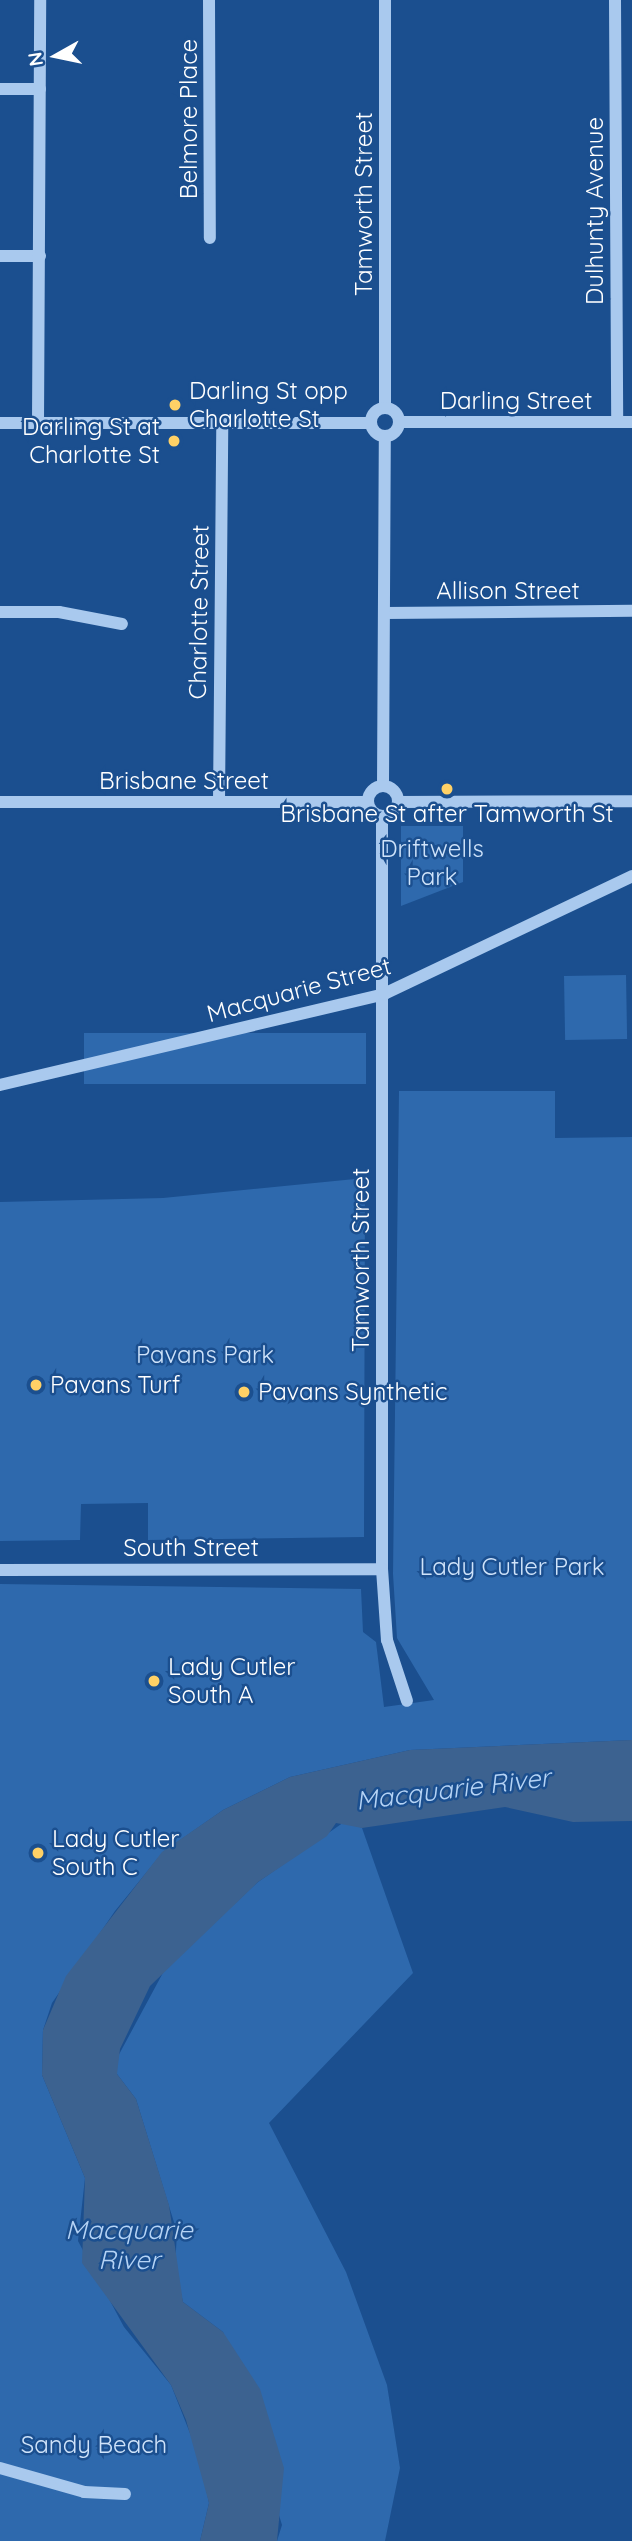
<!DOCTYPE html>
<style>
body{margin:0}
#map{position:relative;width:632px;height:2541px;overflow:hidden;background:#1b4f8f;font-family:Quicksand,sans-serif}
div>[style]{position:absolute}
.green>*{inset:0;background:#2e69ad;transform-origin:0 0}
.water>*{inset:0;background:#3c6290}
.minor>*{height:12px;margin:-6px;padding:0 6px;transform-origin:6px;border-radius:6px;background:#a9c9ee}
.minor>.ring{margin:-6px;padding:0;box-sizing:content-box;background:none;border:12px solid #a9c9ee;border-radius:50%}
.dots>*{width:19px;height:19px;translate:-50% -50%;box-sizing:border-box;border:4px solid #1b4f8f;border-radius:50%}
span{translate:-50% -50%;white-space:nowrap;text-align:center;line-height:1.15;-webkit-text-stroke:5px #1b4f8f;paint-order:stroke}
.street-label{font-size:24px;color:#fff}
.poi-label{font-size:24px;color:#fff}
.left{translate:0 -50%;text-align:left}
.right{translate:-100% -50%;text-align:right}
.park-label{font-size:24px;color:#cfe3fa}
.water-label{font-size:26px;color:#b5d3f5;font-style:italic}
.north{position:absolute;left:21px;top:21px;width:70px;height:70px;-webkit-text-stroke:5px #1b4f8f;paint-order:stroke;rotate:261deg;font-size:19px;font-weight:700;line-height:28px;text-align:center;color:#fff}
.north::after{content:'';display:block;margin:auto;width:24px;height:32px;background:#fff;clip-path:polygon(50% 0,100% 100%,50% 72%,0 100%)}
</style>
<div id="map">
<div class="green">
<div style="clip-path:polygon(401px 826px,463px 826px,463px 882px,401px 906px)"></div>
<div style="left:626px;top:975px;width:64px;height:62px;rotate:89deg"></div>
<div style="left:366px;top:1033px;width:51px;height:282px;rotate:90deg"></div>
<div style="clip-path:polygon(399px 1091px,555px 1091px,555px 1138px,632px 1137px,632px 1740px,410px 1750px,290px 1777px,223px 1810px,163px 1852px,115px 1911px,52px 2003px,43px 2030px,42px 2075px,85px 2178px,78px 2241px,124px 2327px,171px 2385px,199px 2456px,209px 2503px,200px 2541px,0 2541px,0 1584px,361px 1589px,363px 1632px,376px 1642px,384px 1707px,434px 1700px,397px 1638px,393px 1574px)"></div>
<div style="clip-path:polygon(365px 1178px,364px 1537px,148px 1540px,148px 1503px,81px 1504px,80px 1540px,0 1541px,0 1202px,163px 1198px)"></div>
<div style="clip-path:polygon(347px 1820px,362px 1828px,413px 1973px,269px 2123px,346px 2272px,387px 2385px,400px 2468px,385px 2541px,277px 2541px,282px 2525px,223px 2332px,183px 2302px,175px 2268px,177px 2232px,136px 2099px,117px 2074px,116px 2060px,165px 1969px,258px 1882px)"></div>
</div>
<div class="water">
<div style="clip-path:polygon(632px 1740px,632px 1821px,573px 1822px,505px 1807px,362px 1828px,336px 1823px,327px 1836px,258px 1882px,150px 1986px,120px 2049px,117px 2074px,136px 2099px,169px 2205px,183px 2302px,223px 2332px,260px 2389px,284px 2468px,277px 2541px,200px 2541px,209px 2503px,186px 2420px,171px 2385px,82px 2263px,85px 2178px,42px 2075px,43px 2030px,66px 1976px,162px 1852px,223px 1810px,290px 1777px,410px 1750px)"></div>
</div>
<div class="minor">
<div style="left:209px;top:0;width:238px;rotate:89.8deg"></div>
<div style="left:385px;top:0;width:408px;rotate:90deg"></div>
<div style="left:615px;top:0;width:422px;rotate:89.7deg"></div>
<div style="left:0;top:89px;width:40px"></div>
<div style="left:0;top:256px;width:40px"></div>
<div class="ring" style="left:371px;top:408px;width:16px;height:16px"></div>
<div style="left:400px;top:422px;width:232px"></div>
<div style="left:0;top:423px;width:371px"></div>
<div style="left:38px;top:423px;width:423px;rotate:-89.7deg"></div>
<div style="left:0;top:612px;width:59px"></div>
<div style="left:59px;top:612px;width:64px;rotate:10.8deg"></div>
<div style="left:384px;top:613px;width:248px;rotate:-0.5deg"></div>
<div style="left:383px;top:786px;width:349px;rotate:-89.7deg"></div>
<div class="ring" style="left:368px;top:786px;width:18px;height:18px"></div>
<div style="left:219px;top:801px;width:377px;rotate:-89.5deg"></div>
<div style="left:0;top:802px;width:368px"></div>
<div style="left:398px;top:802px;width:234px;rotate:-0.2deg"></div>
<div style="left:382px;top:816px;width:753px;rotate:90deg"></div>
<div style="left:382px;top:1569px;width:71px;rotate:86deg"></div>
<div style="left:387px;top:1640px;width:64px;rotate:71.8deg"></div>
<div style="left:0;top:1085px;width:395px;rotate:-13.3deg"></div>
<div style="left:384px;top:994px;width:275px;rotate:-25.4deg"></div>
<div style="left:0;top:1570px;width:382px;rotate:-0.1deg"></div>
<div style="left:0;top:2468px;width:87px;rotate:15.9deg"></div>
<div style="left:84px;top:2492px;width:41px;rotate:2.8deg"></div>
</div>
<div class="dots">
<div style="left:175px;top:405px;background:#ffd166"></div>
<div style="left:174px;top:441px;background:#ffd166"></div>
<div style="left:447px;top:789px;background:#ffd166"></div>
<div style="left:36px;top:1385px;background:#ffd166"></div>
<div style="left:244px;top:1392px;background:#ffd166"></div>
<div style="left:154px;top:1681px;background:#ffd166"></div>
<div style="left:38px;top:1853px;background:#ffd166"></div>
</div>
<div class="street-label">
<span style="left:189px;top:119px;rotate:-90deg">Belmore Place</span>
<span style="left:364px;top:204px;rotate:-90deg">Tamworth Street</span>
<span style="left:595px;top:211px;rotate:-90deg">Dulhunty Avenue</span>
<span style="left:516px;top:401px">Darling Street</span>
<span style="left:508px;top:591px">Allison Street</span>
<span style="left:199px;top:612px;rotate:-89deg">Charlotte Street</span>
<span style="left:184px;top:781px">Brisbane Street</span>
<span style="left:299px;top:990px;rotate:-15deg">Macquarie Street</span>
<span style="left:361px;top:1260px;rotate:-90deg">Tamworth Street</span>
<span style="left:191px;top:1548px">South Street</span>
</div>
<div class="poi-label">
<span class="left" style="left:189px;top:405px">Darling St opp<br>Charlotte St</span>
<span class="right" style="left:160px;top:441px">Darling St at<br>Charlotte St</span>
<span style="left:447px;top:814px">Brisbane St after Tamworth St</span>
<span class="left" style="left:50px;top:1385px">Pavans Turf</span>
<span class="left" style="left:258px;top:1392px">Pavans Synthetic</span>
<span class="left" style="left:168px;top:1681px">Lady Cutler<br>South A</span>
<span class="left" style="left:52px;top:1853px">Lady Cutler<br>South C</span>
</div>
<div class="park-label">
<span style="left:432px;top:863px">Driftwells<br>Park</span>
<span style="left:205px;top:1355px">Pavans Park</span>
<span style="left:512px;top:1567px">Lady Cutler Park</span>
<span style="left:94px;top:2445px">Sandy Beach</span>
</div>
<div class="water-label">
<span style="left:453px;top:1789px;rotate:-7deg">Macquarie River</span>
<span style="left:129px;top:2245px">Macquarie<br>River</span>
</div>
<div class="north">N</div>
</div>
